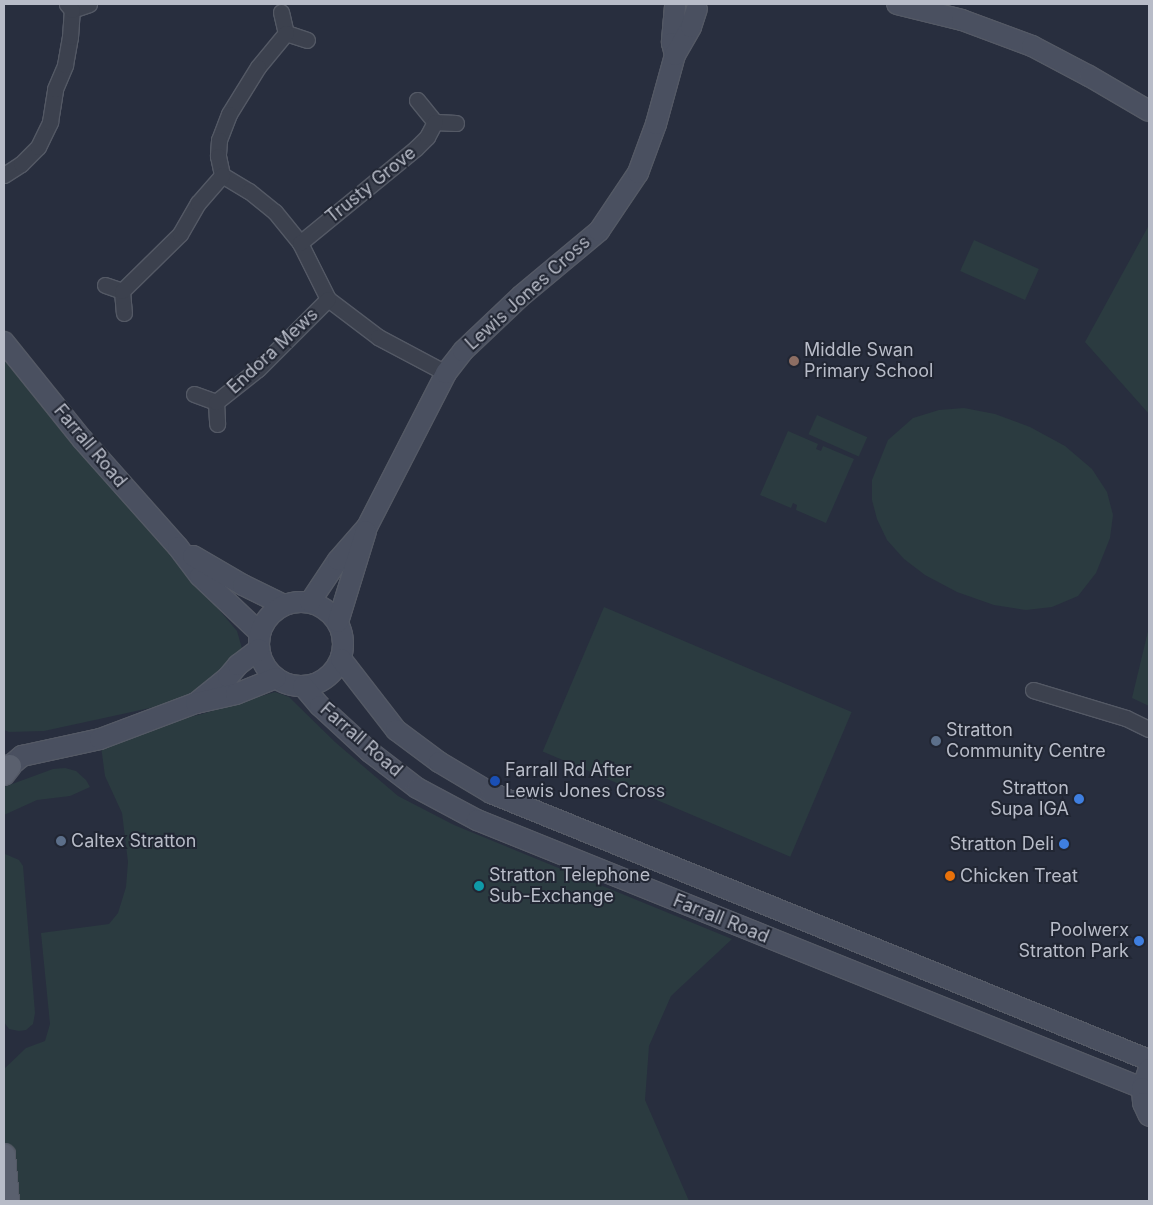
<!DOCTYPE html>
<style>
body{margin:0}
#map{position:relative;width:1153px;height:1205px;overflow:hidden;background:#282e3e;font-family:Inter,sans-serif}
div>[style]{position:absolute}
.green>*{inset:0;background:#2b3b40;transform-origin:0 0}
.roads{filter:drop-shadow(1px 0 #545965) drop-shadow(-1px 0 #545965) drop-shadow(0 1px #545965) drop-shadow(0 -1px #545965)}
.street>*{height:15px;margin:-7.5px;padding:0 7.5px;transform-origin:7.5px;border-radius:7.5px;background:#3c414e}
.secondary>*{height:20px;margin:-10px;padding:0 10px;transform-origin:10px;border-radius:10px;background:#4a5060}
.secondary>.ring{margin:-10px;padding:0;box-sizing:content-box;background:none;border:20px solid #4a5060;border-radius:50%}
.primary>*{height:22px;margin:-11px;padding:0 11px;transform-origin:11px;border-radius:11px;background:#5a606e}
.dots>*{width:14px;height:14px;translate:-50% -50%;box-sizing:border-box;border:2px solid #212633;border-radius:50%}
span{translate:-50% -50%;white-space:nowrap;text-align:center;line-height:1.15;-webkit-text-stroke:4px #212633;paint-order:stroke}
.street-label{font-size:18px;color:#b8bcc8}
.poi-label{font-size:18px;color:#b8bcc8}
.left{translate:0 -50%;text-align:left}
.right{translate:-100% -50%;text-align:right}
.frame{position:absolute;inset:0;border:5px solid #b8bcc8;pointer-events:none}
</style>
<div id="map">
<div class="green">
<div style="clip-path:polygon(1149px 225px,1149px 414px,1085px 342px)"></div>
<div style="left:974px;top:240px;width:71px;height:34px;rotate:24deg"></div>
<div style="clip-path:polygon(4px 355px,237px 631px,243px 652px,206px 687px,173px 703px,44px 731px,9px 732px,4px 730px)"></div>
<div style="clip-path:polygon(964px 408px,995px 414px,1030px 427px,1065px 446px,1092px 469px,1107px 492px,1113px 515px,1110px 538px,1096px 573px,1078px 596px,1052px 607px,1026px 610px,994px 605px,957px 592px,925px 575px,904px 559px,887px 540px,877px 519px,872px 500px,872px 480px,888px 440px,913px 418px,939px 410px)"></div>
<div style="left:817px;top:415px;width:55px;height:21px;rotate:24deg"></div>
<div style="clip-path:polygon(788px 431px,818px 444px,816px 449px,821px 451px,823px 446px,854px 459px,826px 523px,796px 510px,797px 505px,793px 503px,791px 508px,760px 495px)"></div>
<div style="left:604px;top:607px;width:269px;height:157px;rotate:23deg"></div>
<div style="clip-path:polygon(1149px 627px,1149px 706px,1132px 698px)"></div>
<div style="clip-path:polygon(275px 692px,289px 697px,335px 742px,398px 796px,454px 825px,732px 939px,671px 996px,649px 1046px,645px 1100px,689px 1201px,8px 1201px,4px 1154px,4px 1069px,26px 1048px,45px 1041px,50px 1024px,41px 933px,109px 924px,118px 913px,126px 887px,128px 862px,122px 813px,105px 776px,100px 739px,202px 714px)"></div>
<div style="clip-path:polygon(65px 768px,76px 771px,86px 780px,90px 787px,70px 796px,37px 800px,4px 815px,4px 787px,53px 769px)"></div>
<div style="clip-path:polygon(4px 845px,5px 854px,19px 860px,23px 866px,35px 1013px,33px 1024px,26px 1030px,19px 1031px,9px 1029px,4px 1022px)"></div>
</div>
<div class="roads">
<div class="street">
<div style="left:72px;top:10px;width:18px;rotate:-19deg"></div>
<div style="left:281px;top:12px;width:22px;rotate:77deg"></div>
<div style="left:286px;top:33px;width:22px;rotate:18deg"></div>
<div style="left:286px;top:33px;width:44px;rotate:129.5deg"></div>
<div style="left:258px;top:67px;width:55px;rotate:121.7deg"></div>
<div style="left:229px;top:114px;width:28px;rotate:111deg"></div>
<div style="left:219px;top:140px;width:16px;rotate:94deg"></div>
<div style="left:218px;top:156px;width:19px;rotate:78deg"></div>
<div style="left:222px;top:175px;width:31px;rotate:31deg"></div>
<div style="left:249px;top:191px;width:33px;rotate:39deg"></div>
<div style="left:275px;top:212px;width:40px;rotate:51deg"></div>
<div style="left:300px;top:243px;width:63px;rotate:63.4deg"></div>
<div style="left:328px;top:299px;width:63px;rotate:37.2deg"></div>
<div style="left:378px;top:337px;width:77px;rotate:27.9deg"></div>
<div style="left:417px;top:100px;width:28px;rotate:51deg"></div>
<div style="left:435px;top:122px;width:21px;rotate:3deg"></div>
<div style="left:4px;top:175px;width:20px;rotate:-33deg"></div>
<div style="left:21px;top:164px;width:24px;rotate:-45deg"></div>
<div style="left:38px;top:147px;width:28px;rotate:-64deg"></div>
<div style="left:50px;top:122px;width:33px;rotate:-81deg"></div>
<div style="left:55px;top:89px;width:26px;rotate:-67deg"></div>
<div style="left:65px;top:65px;width:28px;rotate:-80deg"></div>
<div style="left:70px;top:37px;width:27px;rotate:-86deg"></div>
<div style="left:72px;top:10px;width:8px;rotate:-130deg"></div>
<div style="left:300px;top:243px;width:150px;rotate:-39.3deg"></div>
<div style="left:416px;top:148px;width:16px;rotate:-45deg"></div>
<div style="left:427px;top:137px;width:17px;rotate:-62deg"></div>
<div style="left:105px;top:285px;width:18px;rotate:19deg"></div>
<div style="left:122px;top:291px;width:22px;rotate:85deg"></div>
<div style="left:122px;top:291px;width:81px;rotate:-44.5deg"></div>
<div style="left:180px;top:234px;width:36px;rotate:-60deg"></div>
<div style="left:198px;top:203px;width:37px;rotate:-49deg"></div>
<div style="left:194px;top:394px;width:23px;rotate:20deg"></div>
<div style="left:216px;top:402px;width:22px;rotate:87deg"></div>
<div style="left:216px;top:402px;width:53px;rotate:-38.2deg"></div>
<div style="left:258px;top:369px;width:99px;rotate:-45deg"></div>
<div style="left:1033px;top:690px;width:97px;rotate:16.8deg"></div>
<div style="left:1126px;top:718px;width:25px;rotate:26deg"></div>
</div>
<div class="secondary">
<div style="left:897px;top:4px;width:67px;rotate:13.8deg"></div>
<div style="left:962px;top:20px;width:75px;rotate:20.4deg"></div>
<div style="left:1032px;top:46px;width:64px;rotate:27.8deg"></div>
<div style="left:1089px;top:76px;width:69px;rotate:30.3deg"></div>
<div style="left:675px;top:6px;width:37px;rotate:95deg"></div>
<div style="left:672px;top:43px;width:12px;rotate:76deg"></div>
<div style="left:4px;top:342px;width:124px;rotate:51.2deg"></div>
<div style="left:82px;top:439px;width:144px;rotate:48.4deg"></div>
<div style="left:178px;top:547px;width:36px;rotate:53deg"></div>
<div style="left:200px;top:576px;width:83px;rotate:43.5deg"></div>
<div style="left:193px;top:556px;width:58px;rotate:30.1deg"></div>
<div style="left:243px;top:585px;width:46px;rotate:26deg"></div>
<div class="ring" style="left:259px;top:602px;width:64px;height:64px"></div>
<div style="left:310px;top:602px;width:50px;rotate:-56.3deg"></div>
<div style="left:338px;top:560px;width:44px;rotate:-48.7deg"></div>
<div style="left:367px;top:527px;width:173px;rotate:-62.8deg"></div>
<div style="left:446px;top:373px;width:28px;rotate:-52deg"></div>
<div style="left:463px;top:351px;width:80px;rotate:-43.5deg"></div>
<div style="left:521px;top:296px;width:102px;rotate:-39.8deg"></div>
<div style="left:599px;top:231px;width:70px;rotate:-56.1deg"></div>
<div style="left:638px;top:173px;width:52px;rotate:-69.8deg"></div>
<div style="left:656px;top:124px;width:72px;rotate:-74.6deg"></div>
<div style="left:675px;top:55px;width:32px;rotate:-60deg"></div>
<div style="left:691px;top:27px;width:19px;rotate:-72deg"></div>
<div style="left:338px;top:622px;width:95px;rotate:-72.9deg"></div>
<div style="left:341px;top:659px;width:90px;rotate:52.2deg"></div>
<div style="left:396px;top:730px;width:54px;rotate:36.7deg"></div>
<div style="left:439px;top:762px;width:61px;rotate:30.8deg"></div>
<div style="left:491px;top:793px;width:710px;rotate:22.09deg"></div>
<div style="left:303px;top:686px;width:26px;rotate:50deg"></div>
<div style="left:320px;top:706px;width:68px;rotate:42.6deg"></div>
<div style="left:370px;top:752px;width:59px;rotate:37.5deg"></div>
<div style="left:417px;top:788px;width:68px;rotate:28.1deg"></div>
<div style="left:477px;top:820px;width:717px;rotate:21.95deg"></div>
<div style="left:196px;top:703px;width:41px;rotate:-39.1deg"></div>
<div style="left:228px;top:677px;width:16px;rotate:-50deg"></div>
<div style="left:238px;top:665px;width:26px;rotate:-37deg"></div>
<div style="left:4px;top:768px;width:6px;rotate:-18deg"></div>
<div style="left:10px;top:766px;width:16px;rotate:-40deg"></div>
<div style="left:22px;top:756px;width:80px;rotate:-12.3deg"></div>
<div style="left:100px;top:739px;width:103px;rotate:-20.6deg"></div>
<div style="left:196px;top:703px;width:41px;rotate:-12.7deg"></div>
<div style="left:236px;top:694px;width:43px;rotate:-21.8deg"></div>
<div style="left:1149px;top:1069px;width:20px;rotate:110deg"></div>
<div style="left:1142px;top:1088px;width:15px;rotate:86deg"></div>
<div style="left:1143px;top:1103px;width:14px;rotate:65deg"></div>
</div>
<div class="primary">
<div style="left:4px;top:774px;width:10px;rotate:-53deg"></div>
<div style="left:4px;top:1155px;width:46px;rotate:85deg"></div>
</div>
</div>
<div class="dots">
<div style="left:794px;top:361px;background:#8d6e63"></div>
<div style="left:936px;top:741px;background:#5c6f8a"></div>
<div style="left:495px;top:781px;background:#1a4fb4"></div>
<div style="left:1079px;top:799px;background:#3f7fe0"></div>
<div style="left:61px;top:841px;background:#5c6f8a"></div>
<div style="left:1064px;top:844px;background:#3f7fe0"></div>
<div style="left:950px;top:876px;background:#e8710a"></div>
<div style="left:479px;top:886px;background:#0f9aa8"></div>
<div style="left:1139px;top:941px;background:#3f7fe0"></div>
</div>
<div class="street-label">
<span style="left:371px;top:185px;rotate:-39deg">Trusty Grove</span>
<span style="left:528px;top:293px;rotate:-42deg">Lewis Jones Cross</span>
<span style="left:273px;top:351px;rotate:-43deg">Endora Mews</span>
<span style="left:90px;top:446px;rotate:50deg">Farrall Road</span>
<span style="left:361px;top:740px;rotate:41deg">Farrall Road</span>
<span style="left:721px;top:919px;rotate:22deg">Farrall Road</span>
</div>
<div class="poi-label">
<span class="left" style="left:804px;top:361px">Middle Swan<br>Primary School</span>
<span class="left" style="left:946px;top:741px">Stratton<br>Community Centre</span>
<span class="left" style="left:505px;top:781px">Farrall Rd After<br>Lewis Jones Cross</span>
<span class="right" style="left:1069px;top:799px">Stratton<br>Supa IGA</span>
<span class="left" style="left:71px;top:841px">Caltex Stratton</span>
<span class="right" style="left:1054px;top:844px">Stratton Deli</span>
<span class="left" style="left:489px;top:886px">Stratton Telephone<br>Sub-Exchange</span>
<span class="left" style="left:960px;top:876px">Chicken Treat</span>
<span class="right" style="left:1129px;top:941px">Poolwerx<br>Stratton Park</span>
</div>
<div class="frame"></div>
</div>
